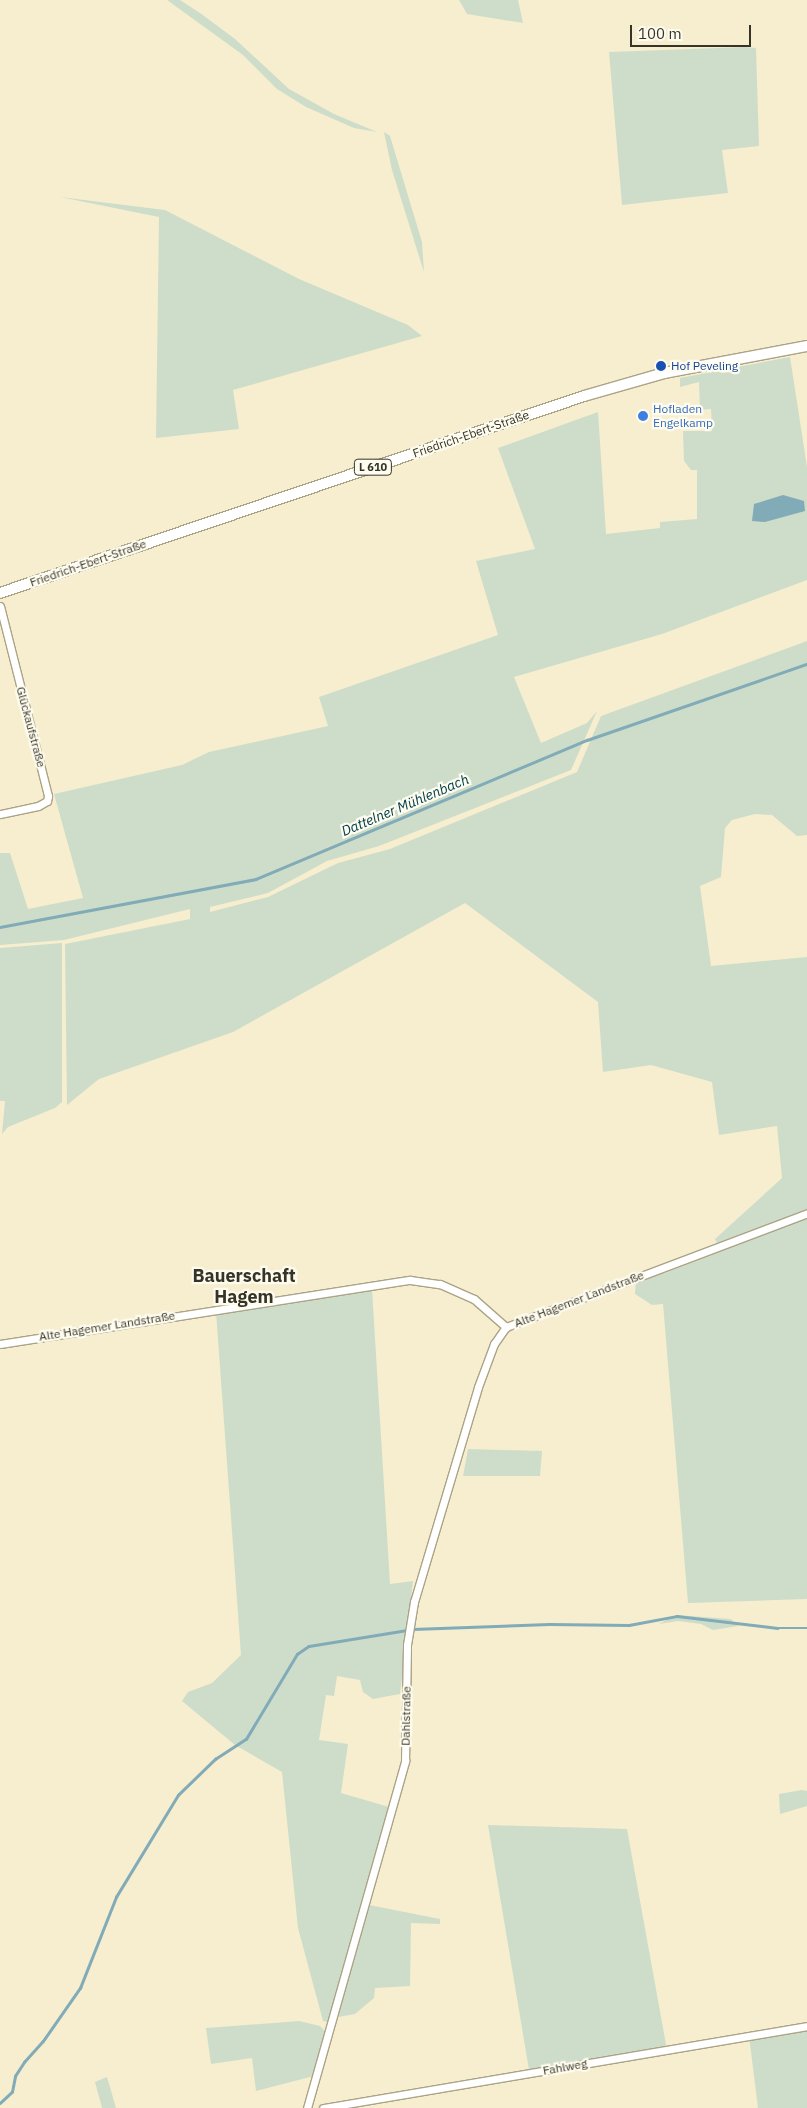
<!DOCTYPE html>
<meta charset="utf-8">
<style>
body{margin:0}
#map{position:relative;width:807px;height:2108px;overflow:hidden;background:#f6eecf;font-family:"IBM Plex Sans",sans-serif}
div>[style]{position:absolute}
.green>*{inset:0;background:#ceddca}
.water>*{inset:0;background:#82abb8}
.stream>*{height:2.5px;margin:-1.25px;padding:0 1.25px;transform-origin:1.25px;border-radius:1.25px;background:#82abb8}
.roads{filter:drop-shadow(1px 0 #aba386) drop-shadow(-1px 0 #aba386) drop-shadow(0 1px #aba386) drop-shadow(0 -1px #aba386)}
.street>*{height:7px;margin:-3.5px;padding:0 3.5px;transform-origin:3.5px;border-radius:3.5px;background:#fff}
.primary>*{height:10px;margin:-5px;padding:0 5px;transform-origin:5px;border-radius:5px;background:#fff}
.dots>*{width:14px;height:14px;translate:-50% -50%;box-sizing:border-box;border:2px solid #fefbef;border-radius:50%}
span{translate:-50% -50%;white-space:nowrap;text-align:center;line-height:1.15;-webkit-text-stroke:4.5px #fefbef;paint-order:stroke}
.shield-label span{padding:1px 4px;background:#fefbef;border:1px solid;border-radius:4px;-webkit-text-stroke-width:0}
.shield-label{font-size:11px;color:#363327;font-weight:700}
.transit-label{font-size:12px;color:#164399}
.left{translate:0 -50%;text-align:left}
.shop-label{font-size:12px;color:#366cbe}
.street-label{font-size:12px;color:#363327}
.water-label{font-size:14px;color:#00404f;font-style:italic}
.district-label{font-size:18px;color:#363327;font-weight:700}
.scale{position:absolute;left:630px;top:25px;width:121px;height:22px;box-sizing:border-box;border:2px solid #363327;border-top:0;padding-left:6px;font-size:15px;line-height:18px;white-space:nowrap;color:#363327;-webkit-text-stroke:4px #fefbef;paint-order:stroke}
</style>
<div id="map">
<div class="green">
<div style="clip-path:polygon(167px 0,180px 0,200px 13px,235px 39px,289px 89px,334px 114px,377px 132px,354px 128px,306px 107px,277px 89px,243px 55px)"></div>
<div style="clip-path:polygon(459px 0,518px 0,523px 23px,467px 14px)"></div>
<div style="clip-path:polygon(745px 47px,756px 48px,759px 146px,722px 150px,728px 193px,622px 205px,609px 52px)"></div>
<div style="clip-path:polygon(384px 132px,390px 136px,422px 242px,424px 272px,392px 170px)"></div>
<div style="clip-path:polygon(60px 197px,165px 210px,299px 279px,408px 325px,422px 336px,233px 390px,239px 429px,156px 438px,159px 217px)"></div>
<div style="clip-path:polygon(790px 357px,807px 467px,807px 580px,662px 634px,514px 677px,541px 743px,587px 723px,597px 711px,571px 770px,379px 846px,327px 861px,268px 893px,210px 907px,210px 912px,268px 897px,338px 863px,390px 849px,577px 772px,601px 716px,807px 641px,807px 835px,797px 836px,772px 815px,755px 814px,732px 820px,725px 828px,721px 877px,700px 886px,711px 966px,807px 957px,807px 1210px,717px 1243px,715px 1239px,782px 1178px,777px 1126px,719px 1135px,712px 1082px,651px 1065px,603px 1072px,598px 1002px,465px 903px,233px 1032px,99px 1079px,67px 1105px,65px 944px,190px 919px,190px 909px,64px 940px,0 945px,0 853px,10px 853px,28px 909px,83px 898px,54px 794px,182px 765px,209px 752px,328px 726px,319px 697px,498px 635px,476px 561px,535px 549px,498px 448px,598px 412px,606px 534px,660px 528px,660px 522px,697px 519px,697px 470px,691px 470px,684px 461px,683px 431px,712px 431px,711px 409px,700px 410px,699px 382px,680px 387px,680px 378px)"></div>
<div style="clip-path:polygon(62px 943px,62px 1102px,55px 1108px,8px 1127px,2px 1134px,5px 1101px,0 1101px,0 948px)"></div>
<div style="clip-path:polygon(807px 1218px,807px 1599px,688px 1603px,663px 1304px,652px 1305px,635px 1294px,636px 1280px,665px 1273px)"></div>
<div style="clip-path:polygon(372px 1289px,390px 1584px,413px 1581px,400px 1694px,373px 1699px,363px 1692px,360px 1680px,337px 1676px,334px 1696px,326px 1695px,319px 1740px,348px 1744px,341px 1793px,389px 1807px,328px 2022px,323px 2021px,298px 1928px,282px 1772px,235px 1745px,182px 1701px,188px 1692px,212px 1683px,241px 1655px,216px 1312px)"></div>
<div style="clip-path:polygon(468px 1449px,542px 1451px,540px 1476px,463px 1476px)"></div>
<div style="clip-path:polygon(676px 1615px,731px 1619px,738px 1626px,713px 1630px,701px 1624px,678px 1621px,659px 1624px)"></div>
<div style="clip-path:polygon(802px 1790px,807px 1791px,807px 1806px,780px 1814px,779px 1794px)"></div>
<div style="clip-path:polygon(488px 1825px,627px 1829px,667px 2050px,529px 2070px)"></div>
<div style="clip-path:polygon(369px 1905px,440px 1919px,440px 1924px,411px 1923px,410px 1986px,375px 1988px,374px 1998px,355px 2014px,338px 2017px)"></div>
<div style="clip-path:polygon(299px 2021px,320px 2026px,325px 2031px,314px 2076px,256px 2091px,252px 2058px,211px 2064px,206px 2028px)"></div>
<div style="clip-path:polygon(807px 2026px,807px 2108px,758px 2108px,749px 2036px)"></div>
<div style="clip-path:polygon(107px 2077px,116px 2108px,102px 2108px,95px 2082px)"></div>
</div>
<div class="water">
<div style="clip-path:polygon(783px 495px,804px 501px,805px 511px,765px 522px,752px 521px,754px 504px)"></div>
</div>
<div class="stream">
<div style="left:0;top:927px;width:260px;rotate:-10.6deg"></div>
<div style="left:256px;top:879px;width:359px;rotate:-22.8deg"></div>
<div style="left:587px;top:740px;width:233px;rotate:-19.1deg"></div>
<div style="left:413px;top:1629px;width:136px;rotate:-2.1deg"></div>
<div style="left:549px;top:1624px;width:80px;rotate:0.7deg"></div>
<div style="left:629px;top:1625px;width:49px;rotate:-10.6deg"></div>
<div style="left:677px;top:1616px;width:101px;rotate:6.8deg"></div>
<div style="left:777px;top:1628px;width:30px"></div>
<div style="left:0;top:2103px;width:16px;rotate:-43deg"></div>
<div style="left:12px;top:2092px;width:16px;rotate:-79deg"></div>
<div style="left:15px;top:2076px;width:17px;rotate:-57deg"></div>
<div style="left:24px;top:2062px;width:28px;rotate:-48deg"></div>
<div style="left:43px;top:2041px;width:65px;rotate:-55.1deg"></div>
<div style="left:80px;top:1988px;width:98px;rotate:-68.4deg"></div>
<div style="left:116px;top:1897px;width:119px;rotate:-58.7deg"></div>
<div style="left:178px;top:1795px;width:52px;rotate:-44.2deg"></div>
<div style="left:215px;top:1759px;width:37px;rotate:-33deg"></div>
<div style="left:246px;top:1739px;width:99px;rotate:-59deg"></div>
<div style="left:297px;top:1654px;width:14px;rotate:-34deg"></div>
<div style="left:309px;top:1646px;width:99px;rotate:-9.3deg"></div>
</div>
<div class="roads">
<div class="street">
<div style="left:0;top:606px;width:196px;rotate:75.8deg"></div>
<div style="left:48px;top:796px;width:5px;rotate:101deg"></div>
<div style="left:47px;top:801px;width:10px;rotate:151deg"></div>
<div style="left:38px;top:806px;width:39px;rotate:168deg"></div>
<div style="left:506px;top:1327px;width:322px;rotate:-20.7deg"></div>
<div style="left:0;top:1344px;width:415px;rotate:-8.9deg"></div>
<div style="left:410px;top:1280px;width:30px;rotate:8deg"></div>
<div style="left:440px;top:1284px;width:37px;rotate:24deg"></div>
<div style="left:474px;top:1299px;width:43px;rotate:41.2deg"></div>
<div style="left:307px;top:2108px;width:361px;rotate:-74.2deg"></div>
<div style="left:405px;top:1761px;width:116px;rotate:-89deg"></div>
<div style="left:407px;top:1645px;width:44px;rotate:-80.8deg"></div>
<div style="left:414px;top:1602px;width:224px;rotate:-73.4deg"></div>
<div style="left:478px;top:1387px;width:46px;rotate:-69.6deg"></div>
<div style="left:494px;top:1344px;width:21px;rotate:-55deg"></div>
<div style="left:323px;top:2108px;width:491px;rotate:-9.6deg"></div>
</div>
<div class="primary">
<div style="left:0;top:593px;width:616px;rotate:-18.64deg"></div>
<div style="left:584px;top:396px;width:83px;rotate:-16deg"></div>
<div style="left:664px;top:373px;width:146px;rotate:-10.7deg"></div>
</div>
</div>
<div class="dots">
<div style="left:661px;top:366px;background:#1a4fb4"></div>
<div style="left:643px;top:416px;background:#3f7fe0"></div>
</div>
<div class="shield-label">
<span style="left:373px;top:467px">L 610</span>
</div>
<div class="transit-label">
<span class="left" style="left:671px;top:366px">Hof Peveling</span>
</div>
<div class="shop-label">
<span class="left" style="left:653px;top:416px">Hofladen<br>Engelkamp</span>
</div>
<div class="street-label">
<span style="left:471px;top:434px;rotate:-19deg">Friedrich-Ebert-Straße</span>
<span style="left:88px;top:563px;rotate:-19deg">Friedrich-Ebert-Straße</span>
<span style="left:31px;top:727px;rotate:75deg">Glückaufstraße</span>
<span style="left:579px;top:1299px;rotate:-21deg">Alte Hagemer Landstraße</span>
<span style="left:107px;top:1326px;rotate:-9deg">Alte Hagemer Landstraße</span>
<span style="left:406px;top:1716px;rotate:-89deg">Dahlstraße</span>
<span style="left:565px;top:2067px;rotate:-10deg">Fahlweg</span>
</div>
<div class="water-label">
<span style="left:405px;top:805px;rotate:-23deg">Dattelner Mühlenbach</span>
</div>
<div class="district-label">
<span style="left:244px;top:1287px">Bauerschaft<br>Hagem</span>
</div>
<div class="scale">100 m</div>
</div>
